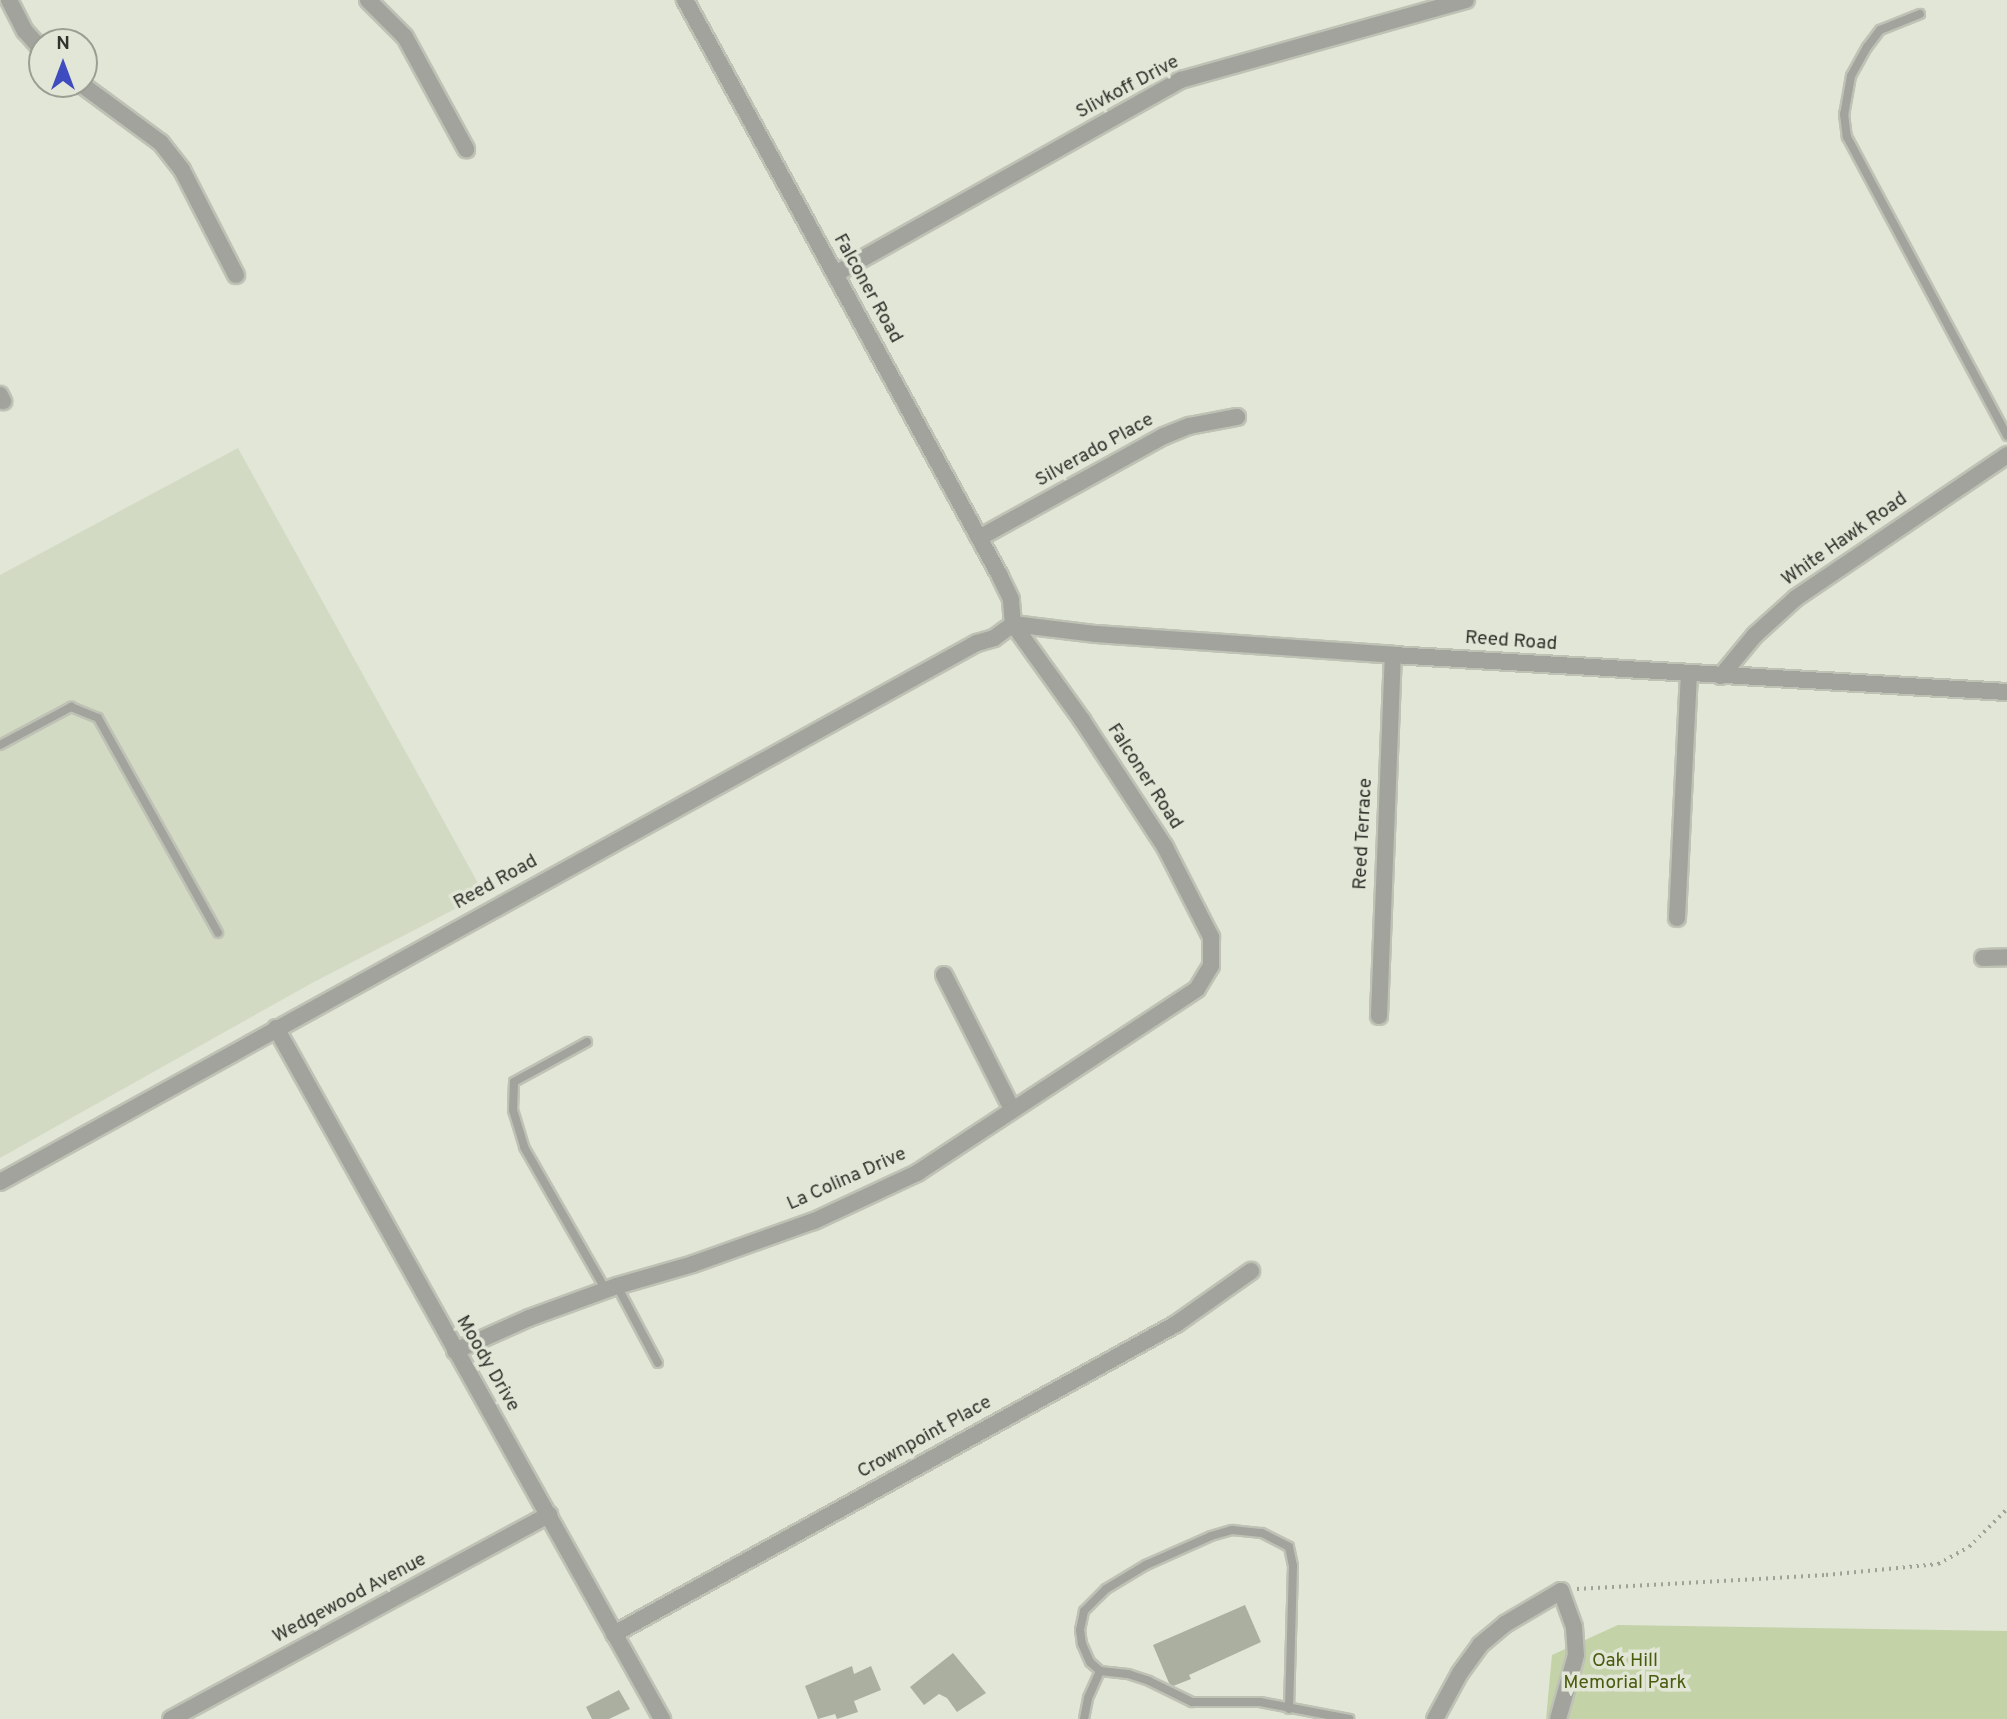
<!DOCTYPE html>
<style>
body{margin:0}
#map{position:relative;width:2007px;height:1719px;overflow:hidden;background:#e1e6d7;font-family:Overpass,sans-serif}
div>[style]{position:absolute}
.built>*{inset:0;background:#d3dac4}
.green>*{inset:0;background:#c4d2a7}
.building>*{inset:0;background:#aaafa0}
.path>*{height:3.5px;margin-top:-1.75px;transform-origin:0;background:repeating-linear-gradient(90deg,#9fa397 0 2px,transparent 0 7px)}
.roads{filter:drop-shadow(2px 0 #bec2b5) drop-shadow(-2px 0 #bec2b5) drop-shadow(0 2px #bec2b5) drop-shadow(0 -2px #bec2b5)}
.lane>*{height:8px;margin:-4px;padding:0 4px;transform-origin:4px;border-radius:4px;background:#a1a39c}
.street>*{height:16px;margin:-8px;padding:0 8px;transform-origin:8px;border-radius:8px;background:#a1a39c}
span{translate:-50% -50%;white-space:nowrap;text-align:center;line-height:1.15;-webkit-text-stroke:7px #e1e6d7;paint-order:stroke}
.street-label{font-size:19px;color:#30322c}
.park-label{font-size:19px;color:#495b0d}
.north{position:absolute;left:28px;top:28px;width:70px;height:70px;box-sizing:border-box;background:#e1e6d7;border:2px solid #9a9e93;border-radius:50%;rotate:0deg;font-size:19px;font-weight:700;line-height:28px;text-align:center;color:#30322c}
.north::after{content:'';display:block;margin:auto;width:24px;height:32px;background:#3f4cbf;clip-path:polygon(50% 0,100% 100%,50% 72%,0 100%)}
</style>
<div id="map">
<div class="built">
<div style="clip-path:polygon(238px 448px,484px 894px,312px 983px,0 1158px,0 575px)"></div>
</div>
<div class="green">
<div style="clip-path:polygon(1618px 1625px,2007px 1631px,2007px 1719px,1546px 1719px,1552px 1655px)"></div>
</div>
<div class="building">
<div style="clip-path:polygon(1245px 1605px,1261px 1642px,1189px 1675px,1191px 1679px,1173px 1686px,1169px 1683px,1153px 1645px)"></div>
<div style="clip-path:polygon(953px 1653px,986px 1693px,957px 1712px,947px 1698px,939px 1694px,924px 1705px,910px 1687px)"></div>
<div style="clip-path:polygon(852px 1666px,854px 1674px,871px 1666px,881px 1690px,854px 1701px,858px 1712px,837px 1719px,835px 1714px,818px 1719px,805px 1686px)"></div>
<div style="clip-path:polygon(619px 1690px,630px 1709px,609px 1719px,592px 1719px,586px 1707px)"></div>
</div>
<div class="path">
<div style="left:1577px;top:1589px;width:249px;rotate:-3.2deg"></div>
<div style="left:1826px;top:1575px;width:113px;rotate:-5.6deg"></div>
<div style="left:1938px;top:1564px;width:35px;rotate:-29deg"></div>
<div style="left:1969px;top:1547px;width:54px;rotate:-45deg"></div>
</div>
<div class="roads">
<div class="lane">
<div style="left:1920px;top:14px;width:43px;rotate:158.2deg"></div>
<div style="left:1880px;top:30px;width:21px;rotate:127deg"></div>
<div style="left:1867px;top:47px;width:33px;rotate:119deg"></div>
<div style="left:1851px;top:76px;width:39px;rotate:100deg"></div>
<div style="left:1844px;top:114px;width:23px;rotate:83deg"></div>
<div style="left:1847px;top:137px;width:339px;rotate:61.8deg"></div>
<div style="left:0;top:745px;width:81px;rotate:-28.2deg"></div>
<div style="left:71px;top:707px;width:29px;rotate:22deg"></div>
<div style="left:98px;top:718px;width:246px;rotate:60.8deg"></div>
<div style="left:587px;top:1042px;width:83px;rotate:151.3deg"></div>
<div style="left:514px;top:1082px;width:28px;rotate:92deg"></div>
<div style="left:513px;top:1110px;width:39px;rotate:73deg"></div>
<div style="left:524px;top:1147px;width:165px;rotate:60.2deg"></div>
<div style="left:617px;top:1286px;width:87px;rotate:62deg"></div>
<div style="left:1100px;top:1671px;width:13px;rotate:-138deg"></div>
<div style="left:1090px;top:1662px;width:20px;rotate:-114deg"></div>
<div style="left:1082px;top:1644px;width:14px;rotate:-98deg"></div>
<div style="left:1080px;top:1630px;width:19px;rotate:-78deg"></div>
<div style="left:1084px;top:1611px;width:31px;rotate:-45deg"></div>
<div style="left:1106px;top:1589px;width:47px;rotate:-31deg"></div>
<div style="left:1146px;top:1565px;width:71px;rotate:-24deg"></div>
<div style="left:1211px;top:1536px;width:22px;rotate:-16deg"></div>
<div style="left:1232px;top:1530px;width:30px;rotate:6deg"></div>
<div style="left:1262px;top:1533px;width:30px;rotate:27deg"></div>
<div style="left:1289px;top:1547px;width:19px;rotate:78deg"></div>
<div style="left:1293px;top:1566px;width:143px;rotate:91.6deg"></div>
<div style="left:1084px;top:1719px;width:21px;rotate:-79deg"></div>
<div style="left:1088px;top:1698px;width:30px;rotate:-66deg"></div>
<div style="left:1100px;top:1671px;width:28px;rotate:6deg"></div>
<div style="left:1128px;top:1674px;width:22px;rotate:18deg"></div>
<div style="left:1149px;top:1681px;width:48px;rotate:26deg"></div>
<div style="left:1192px;top:1702px;width:68px"></div>
<div style="left:1260px;top:1702px;width:91px;rotate:10.8deg"></div>
</div>
<div class="street">
<div style="left:9px;top:0;width:35px;rotate:63deg"></div>
<div style="left:25px;top:31px;width:25px;rotate:48deg"></div>
<div style="left:368px;top:0;width:52px;rotate:45deg"></div>
<div style="left:405px;top:37px;width:128px;rotate:61.4deg"></div>
<div style="left:81px;top:84px;width:99px;rotate:36.4deg"></div>
<div style="left:161px;top:143px;width:34px;rotate:52deg"></div>
<div style="left:182px;top:170px;width:118px;rotate:62.8deg"></div>
<div style="left:835px;top:274px;width:397px;rotate:-29.3deg"></div>
<div style="left:1181px;top:80px;width:296px;rotate:-15.7deg"></div>
<div style="left:0;top:395px;width:7px;rotate:63deg"></div>
<div style="left:979px;top:538px;width:211px;rotate:-28.9deg"></div>
<div style="left:1164px;top:436px;width:27px;rotate:-22deg"></div>
<div style="left:1189px;top:426px;width:49px;rotate:-10.6deg"></div>
<div style="left:1013px;top:624px;width:84px;rotate:6.9deg"></div>
<div style="left:1096px;top:634px;width:298px;rotate:4deg"></div>
<div style="left:1393px;top:655px;width:615px;rotate:3.45deg"></div>
<div style="left:1721px;top:676px;width:53px;rotate:-50.3deg"></div>
<div style="left:1755px;top:635px;width:55px;rotate:-42.1deg"></div>
<div style="left:1796px;top:598px;width:255px;rotate:-34.1deg"></div>
<div style="left:1677px;top:918px;width:244px;rotate:-87.2deg"></div>
<div style="left:1983px;top:958px;width:24px;rotate:-2deg"></div>
<div style="left:944px;top:975px;width:150px;rotate:63.1deg"></div>
<div style="left:1379px;top:1016px;width:361px;rotate:-87.8deg"></div>
<div style="left:276px;top:1028px;width:792px;rotate:60.81deg"></div>
<div style="left:0;top:1182px;width:1116px;rotate:-28.89deg"></div>
<div style="left:977px;top:643px;width:18px;rotate:-16deg"></div>
<div style="left:994px;top:638px;width:24px;rotate:-36deg"></div>
<div style="left:1013px;top:624px;width:25px;rotate:-95deg"></div>
<div style="left:1011px;top:599px;width:25px;rotate:-116deg"></div>
<div style="left:1000px;top:576px;width:657px;rotate:-118.67deg"></div>
<div style="left:455px;top:1351px;width:81px;rotate:-24deg"></div>
<div style="left:529px;top:1318px;width:94px;rotate:-20deg"></div>
<div style="left:617px;top:1286px;width:79px;rotate:-16.1deg"></div>
<div style="left:693px;top:1264px;width:128px;rotate:-19.6deg"></div>
<div style="left:814px;top:1221px;width:114px;rotate:-25deg"></div>
<div style="left:917px;top:1173px;width:335px;rotate:-33.3deg"></div>
<div style="left:1197px;top:989px;width:27px;rotate:-59deg"></div>
<div style="left:1211px;top:966px;width:29px;rotate:-90deg"></div>
<div style="left:1211px;top:937px;width:101px;rotate:-117.1deg"></div>
<div style="left:1165px;top:847px;width:152px;rotate:-123.2deg"></div>
<div style="left:1082px;top:720px;width:118px;rotate:-125.7deg"></div>
<div style="left:614px;top:1634px;width:642px;rotate:-28.88deg"></div>
<div style="left:1176px;top:1324px;width:92px;rotate:-35.2deg"></div>
<div style="left:171px;top:1719px;width:430px;rotate:-28.4deg"></div>
<div style="left:1435px;top:1719px;width:52px;rotate:-61.5deg"></div>
<div style="left:1460px;top:1673px;width:34px;rotate:-54deg"></div>
<div style="left:1480px;top:1645px;width:33px;rotate:-40deg"></div>
<div style="left:1505px;top:1624px;width:65px;rotate:-30.5deg"></div>
<div style="left:1561px;top:1591px;width:38px;rotate:70deg"></div>
<div style="left:1574px;top:1627px;width:28px;rotate:86deg"></div>
<div style="left:1576px;top:1655px;width:66px;rotate:105.7deg"></div>
</div>
</div>
<div class="street-label">
<span style="left:1128px;top:88px;rotate:-28deg">Slivkoff Drive</span>
<span style="left:867px;top:289px;rotate:61deg">Falconer Road</span>
<span style="left:1095px;top:451px;rotate:-29deg">Silverado Place</span>
<span style="left:1845px;top:540px;rotate:-35deg">White Hawk Road</span>
<span style="left:1511px;top:642px;rotate:4deg">Reed Road</span>
<span style="left:1144px;top:777px;rotate:57deg">Falconer Road</span>
<span style="left:1364px;top:834px;rotate:-87deg">Reed Terrace</span>
<span style="left:496px;top:883px;rotate:-29deg">Reed Road</span>
<span style="left:847px;top:1180px;rotate:-24deg">La Colina Drive</span>
<span style="left:487px;top:1364px;rotate:60deg">Moody Drive</span>
<span style="left:925px;top:1438px;rotate:-29deg">Crownpoint Place</span>
<span style="left:350px;top:1599px;rotate:-28deg">Wedgewood Avenue</span>
</div>
<div class="park-label">
<span style="left:1625px;top:1673px">Oak Hill<br>Memorial Park</span>
</div>
<div class="north">N</div>
</div>
